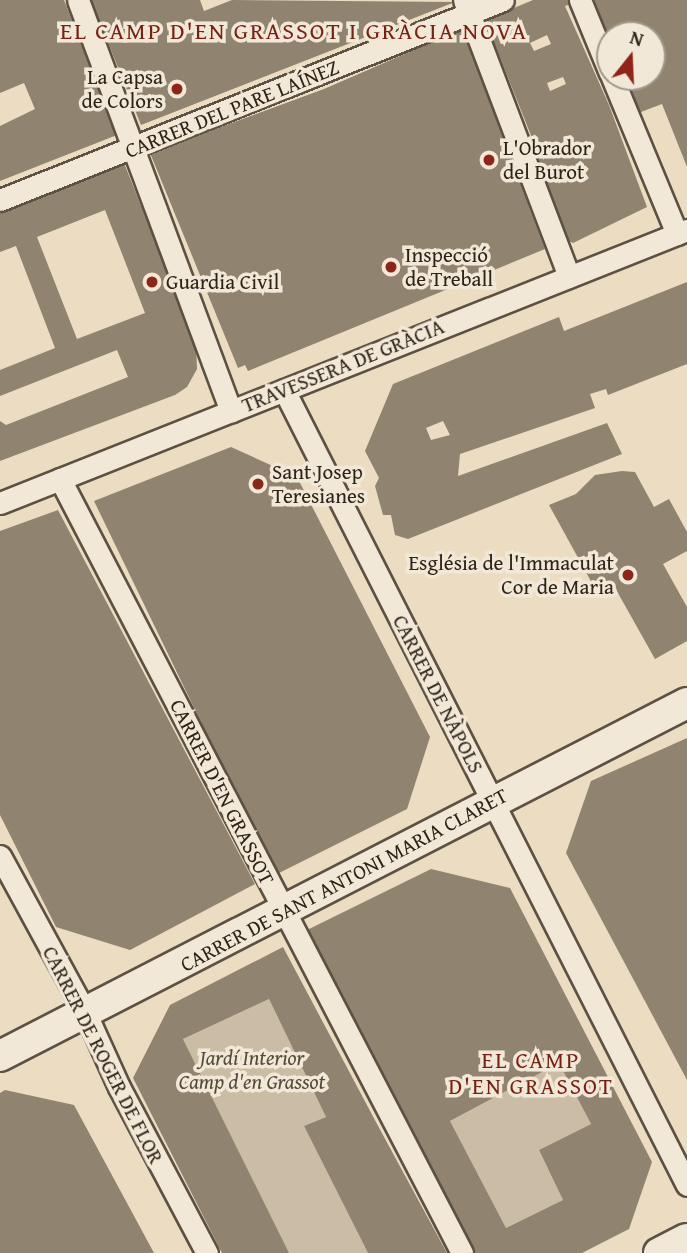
<!DOCTYPE html>
<meta charset="utf-8">
<style>
body{margin:0}
#map{position:relative;width:687px;height:1253px;overflow:hidden;background:#ebdcc2;font-family:"Gentium Book Plus",serif}
div>[style]{position:absolute}
.green>*{inset:0;background:#cbbda5}
.building>*{inset:0;background:#908370}
.roads{filter:drop-shadow(2px 0 #5c5142) drop-shadow(-2px 0 #5c5142) drop-shadow(0 2px #5c5142) drop-shadow(0 -2px #5c5142)}
.minor>*{height:21px;margin:-10.5px;padding:0 10.5px;transform-origin:10.5px;border-radius:10.5px;background:#f2e8d7}
.secondary>*{height:30px;margin:-15px;padding:0 15px;transform-origin:15px;border-radius:15px;background:#f2e8d7}
.dots>*{width:19px;height:19px;translate:-50% -50%;box-sizing:border-box;border:4px solid #f2e8d7;border-radius:50%}
span{translate:-50% -50%;white-space:nowrap;text-align:center;line-height:1.15;-webkit-text-stroke:7px #f2e8d7;paint-order:stroke}
.poi-label{font-size:21px;color:#2d2318}
.right{translate:-100% -50%;text-align:right}
.left{translate:0 -50%;text-align:left}
.street-label{font-size:21px;color:#2d2318}
.park-label{font-size:21px;color:#544a3b;font-style:italic}
.neighbourhood-label{font-size:23px;color:#7a1f14;letter-spacing:2px}
.quarter-label{font-size:24px;color:#7a1f14;letter-spacing:2px}
.north{position:absolute;left:596px;top:21px;width:70px;height:70px;box-sizing:border-box;background:#f2e8d7;border:2px solid #a3998b;border-radius:50%;rotate:18deg;font-size:19px;font-weight:700;line-height:28px;text-align:center;color:#2d2318}
.north::after{content:'';display:block;margin:auto;width:24px;height:32px;background:#8f2418;clip-path:polygon(50% 0,100% 100%,50% 72%,0 100%)}
</style>
<div id="map">
<div class="green">
<div style="clip-path:polygon(269px 999px,326px 1117px,304px 1126px,368px 1253px,288px 1253px,183px 1039px)"></div>
<div style="clip-path:polygon(559px 1063px,591px 1124px,539px 1150px,563px 1200px,506px 1228px,450px 1121px)"></div>
</div>
<div class="building">
<div style="clip-path:polygon(0 0,64px 0,117px 135px,0 181px,0 126px,35px 109px,24px 83px,0 93px)"></div>
<div style="clip-path:polygon(91px 0,200px 0,204px 11px,232px 0,455px 2px,141px 125px)"></div>
<div style="clip-path:polygon(evenodd,533px 0,573px 0,574px 3px,565px 6px,609px 105px,647px 207px,573px 243px,565px 239px,539px 169px,538px 153px,485px 20px,533px 0,547px 35px,551px 44px,534px 51px,530px 43px,547px 35px,533px 0,563px 77px,566px 84px,550px 91px,547px 83px,563px 77px)"></div>
<div style="clip-path:polygon(588px 0,687px 0,687px 167px,662px 104px,633px 115px,618px 77px,652px 77px,652px 35px,610px 35px,610px 55px)"></div>
<div style="clip-path:polygon(462px 29px,545px 249px,248px 371px,245px 365px,238px 368px,150px 153px,324px 89px)"></div>
<div style="clip-path:polygon(evenodd,124px 163px,196px 344px,197px 369px,187px 387px,175px 395px,0 461px,0 421px,6px 425px,128px 377px,117px 350px,0 396px,0 370px,55px 348px,16px 246px,0 252px,0 211px,124px 163px,105px 210px,145px 313px,77px 339px,37px 237px,105px 210px)"></div>
<div style="clip-path:polygon(evenodd,687px 282px,687px 364px,608px 395px,606px 389px,590px 394px,595px 408px,460px 454px,458px 476px,607px 423px,622px 454px,408px 539px,395px 535px,391px 515px,383px 515px,375px 486px,379px 478px,365px 451px,393px 384px,559px 317px,564px 331px,687px 282px,443px 421px,450px 435px,431px 440px,426px 428px,443px 421px)"></div>
<div style="clip-path:polygon(231px 447px,297px 477px,430px 737px,407px 809px,275px 875px,94px 501px)"></div>
<div style="clip-path:polygon(622px 471px,635px 472px,654px 507px,669px 499px,687px 532px,687px 551px,663px 564px,687px 607px,687px 641px,655px 659px,614px 586px,598px 594px,549px 505px,576px 494px,595px 475px)"></div>
<div style="clip-path:polygon(58px 510px,255px 884px,130px 950px,56px 927px,0 815px,0 531px)"></div>
<div style="clip-path:polygon(687px 738px,687px 1080px,566px 853px,591px 781px)"></div>
<div style="clip-path:polygon(evenodd,431px 869px,510px 888px,652px 1162px,629px 1229px,582px 1253px,474px 1253px,305px 931px,431px 869px,559px 1063px,591px 1124px,539px 1150px,563px 1200px,506px 1228px,450px 1121px,559px 1063px)"></div>
<div style="clip-path:polygon(283px 947px,377px 1124px,447px 1253px,368px 1253px,304px 1126px,326px 1117px,269px 999px,183px 1039px,289px 1253px,222px 1253px,133px 1078px,170px 1005px)"></div>
<div style="clip-path:polygon(5px 1090px,74px 1105px,154px 1253px,0 1253px,0 1093px)"></div>
</div>
<div class="roads">
<div class="minor">
<div style="left:78px;top:0;width:439px;rotate:69.6deg"></div>
<div style="left:464px;top:0;width:296px;rotate:69.2deg"></div>
<div style="left:580px;top:0;width:79px;rotate:67.7deg"></div>
<div style="left:612px;top:77px;width:170px;rotate:67.5deg"></div>
<div style="left:0;top:200px;width:541px;rotate:-21.68deg"></div>
<div style="left:284px;top:390px;width:891px;rotate:63.12deg"></div>
<div style="left:60px;top:479px;width:872px;rotate:62.55deg"></div>
<div style="left:0;top:503px;width:739px;rotate:-21.67deg"></div>
<div style="left:0;top:856px;width:180px;rotate:61.4deg"></div>
<div style="left:86px;top:1014px;width:80px;rotate:65.7deg"></div>
<div style="left:119px;top:1087px;width:188px;rotate:62.1deg"></div>
</div>
<div class="secondary">
<div style="left:0;top:1056px;width:772px;rotate:-27.2deg"></div>
<div style="left:659px;top:1253px;width:31px;rotate:-27deg"></div>
</div>
</div>
<div class="dots">
<div style="left:177px;top:89px;background:#8f2418"></div>
<div style="left:489px;top:160px;background:#8f2418"></div>
<div style="left:391px;top:267px;background:#8f2418"></div>
<div style="left:152px;top:282px;background:#8f2418"></div>
<div style="left:258px;top:484px;background:#8f2418"></div>
<div style="left:628px;top:575px;background:#8f2418"></div>
</div>
<div class="poi-label">
<span class="right" style="left:163px;top:89px">La Capsa<br>de Colors</span>
<span class="left" style="left:503px;top:160px">L'Obrador<br>del Burot</span>
<span class="left" style="left:405px;top:267px">Inspecció<br>de Treball</span>
<span class="left" style="left:166px;top:282px">Guardia Civil</span>
<span class="left" style="left:272px;top:484px">Sant Josep<br>Teresianes</span>
<span class="right" style="left:614px;top:575px">Església de l'Immaculat<br>Cor de Maria</span>
</div>
<div class="street-label">
<span style="left:232px;top:109px;rotate:-22deg">CARRER DEL PARE LAÍNEZ</span>
<span style="left:343px;top:366px;rotate:-22deg">TRAVESSERA DE GRÀCIA</span>
<span style="left:438px;top:694px;rotate:63deg">CARRER DE NÀPOLS</span>
<span style="left:222px;top:792px;rotate:63deg">CARRER D'EN GRASSOT</span>
<span style="left:344px;top:880px;rotate:-28deg">CARRER DE SANT ANTONI MARIA CLARET</span>
<span style="left:103px;top:1055px;rotate:63deg">CARRER DE ROGER DE FLOR</span>
</div>
<div class="park-label">
<span style="left:252px;top:1070px">Jardí Interior<br>Camp d'en Grassot</span>
</div>
<div class="neighbourhood-label">
<span style="left:531px;top:1073px">EL CAMP<br>D'EN GRASSOT</span>
</div>
<div class="quarter-label">
<span style="left:294px;top:31px">EL CAMP D'EN GRASSOT I GRÀCIA NOVA</span>
</div>
<div class="north">N</div>
</div>
